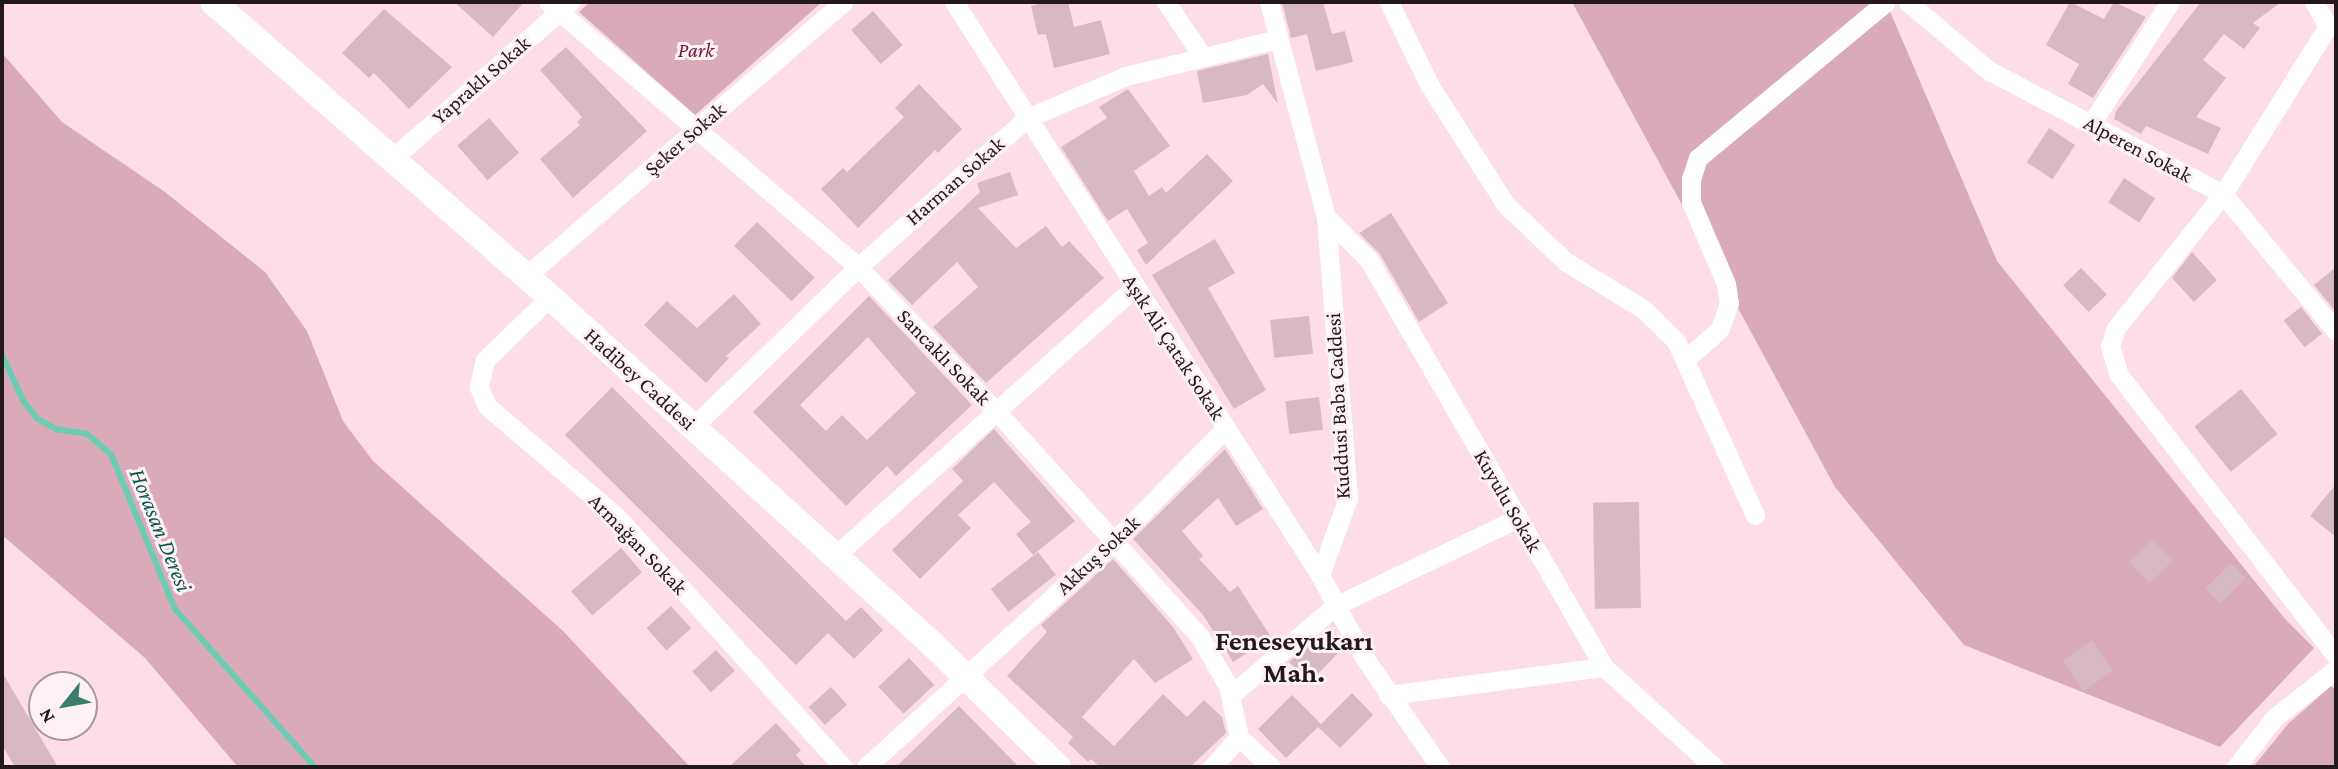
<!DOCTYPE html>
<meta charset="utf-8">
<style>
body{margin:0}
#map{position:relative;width:2338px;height:769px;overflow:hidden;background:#fddee7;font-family:"Crimson Pro",serif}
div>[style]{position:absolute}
.green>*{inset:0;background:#dbaab9}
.stream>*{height:6px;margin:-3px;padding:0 3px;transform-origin:3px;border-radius:3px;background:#6bcbb3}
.building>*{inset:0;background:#d6b9c1;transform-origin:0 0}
.street>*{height:19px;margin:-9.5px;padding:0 9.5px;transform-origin:9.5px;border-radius:9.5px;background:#fff}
.secondary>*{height:26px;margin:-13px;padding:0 13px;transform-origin:13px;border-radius:13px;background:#fff}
span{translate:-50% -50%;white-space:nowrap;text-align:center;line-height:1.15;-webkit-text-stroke:6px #fef1f5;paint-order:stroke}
.park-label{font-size:21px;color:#71163f;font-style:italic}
.street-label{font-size:21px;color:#23181b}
.water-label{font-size:23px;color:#03594a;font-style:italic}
.district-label{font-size:28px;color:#23181b;font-weight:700}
.frame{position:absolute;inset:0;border:4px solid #23181b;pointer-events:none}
.north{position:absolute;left:28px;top:671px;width:70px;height:70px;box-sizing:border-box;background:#fef1f5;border:2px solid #a69a9e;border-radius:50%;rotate:239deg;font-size:19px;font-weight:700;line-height:28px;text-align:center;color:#23181b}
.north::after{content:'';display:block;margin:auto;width:24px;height:32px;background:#3b7d6d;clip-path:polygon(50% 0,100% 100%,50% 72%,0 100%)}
</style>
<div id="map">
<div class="green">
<div style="clip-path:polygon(590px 2px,822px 2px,695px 115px,579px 12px)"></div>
<div style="clip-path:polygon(1572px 2px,1886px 2px,1997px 261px,2285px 619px,2314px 648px,2220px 747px,1964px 645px,1835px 487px)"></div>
<div style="clip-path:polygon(2px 53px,62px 122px,165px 192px,265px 272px,307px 331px,343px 421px,373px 461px,563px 631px,690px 767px,238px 767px,145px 658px,2px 535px)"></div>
<div style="clip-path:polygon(2331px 686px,2336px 690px,2336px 767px,2253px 767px,2288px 724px)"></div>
</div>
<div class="stream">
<div style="left:2px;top:355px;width:52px;rotate:64.9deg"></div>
<div style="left:24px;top:402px;width:22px;rotate:51deg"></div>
<div style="left:38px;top:419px;width:21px;rotate:29deg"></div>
<div style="left:56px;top:429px;width:31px;rotate:9deg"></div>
<div style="left:87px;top:434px;width:31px;rotate:40deg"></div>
<div style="left:111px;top:454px;width:168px;rotate:67.6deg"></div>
<div style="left:175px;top:609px;width:211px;rotate:48.5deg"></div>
</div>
<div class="building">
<div style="clip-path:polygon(454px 2px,524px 2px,493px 37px)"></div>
<div style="clip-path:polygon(1046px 2px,1068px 2px,1074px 27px,1101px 20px,1110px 54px,1054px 68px,1046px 34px,1038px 35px,1031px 6px)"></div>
<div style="clip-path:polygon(1282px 2px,1323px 2px,1332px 34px,1345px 31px,1353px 62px,1316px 71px,1307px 34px,1291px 38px)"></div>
<div style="clip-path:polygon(2070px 2px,2104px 19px,2114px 2px,2146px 17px,2093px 98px,2068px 84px,2079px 64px,2046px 45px)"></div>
<div style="clip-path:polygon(2201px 2px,2281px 2px,2253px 23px,2260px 28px,2244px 49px,2224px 34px,2203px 60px,2226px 78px,2196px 117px,2221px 128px,2208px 154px,2146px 126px,2141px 134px,2114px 119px,2116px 111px)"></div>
<div style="clip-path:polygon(384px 9px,452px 67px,409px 109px,374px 73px,369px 78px,342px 53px)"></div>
<div style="left:873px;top:11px;width:45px;height:29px;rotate:49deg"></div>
<div style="clip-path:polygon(566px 47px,647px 131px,573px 198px,540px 159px,580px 125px,577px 122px,582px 117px,540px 70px)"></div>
<div style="clip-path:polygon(1268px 54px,1278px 104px,1263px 84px,1247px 95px,1203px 103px,1197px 71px)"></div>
<div style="clip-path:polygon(919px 84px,962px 129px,938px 153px,935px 150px,858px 228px,821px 189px,843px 168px,847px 172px,904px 117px,895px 108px)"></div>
<div style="clip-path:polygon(1128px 89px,1170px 146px,1134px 171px,1149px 196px,1162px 187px,1166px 193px,1207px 154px,1233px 181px,1146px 265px,1137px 250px,1148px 243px,1127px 209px,1108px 221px,1061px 147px,1107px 118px,1099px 107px)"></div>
<div style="left:489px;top:118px;width:46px;height:42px;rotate:49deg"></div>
<div style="left:2049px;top:128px;width:31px;height:41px;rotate:33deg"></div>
<div style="clip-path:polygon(1010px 172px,1018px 195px,978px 208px,1016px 248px,1046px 226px,1062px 247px,1069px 241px,1104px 278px,986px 383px,933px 327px,978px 287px,957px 262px,912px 305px,888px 280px,980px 192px,977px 183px)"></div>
<div style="left:2124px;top:178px;width:37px;height:29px;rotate:33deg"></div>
<div style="clip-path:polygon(1391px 213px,1448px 303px,1419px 322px,1380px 254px,1359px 233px)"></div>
<div style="left:757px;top:222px;width:80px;height:33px;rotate:44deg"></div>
<div style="clip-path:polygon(1215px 239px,1235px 273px,1208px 288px,1266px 390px,1234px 409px,1152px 275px)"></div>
<div style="clip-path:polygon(2192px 252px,2217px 280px,2194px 302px,2172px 278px)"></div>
<div style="clip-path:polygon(2336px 267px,2336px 312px,2314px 285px)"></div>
<div style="left:2081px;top:268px;width:37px;height:25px;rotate:46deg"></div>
<div style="clip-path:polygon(734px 294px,761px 324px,726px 356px,729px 358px,706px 383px,644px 325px,667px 301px,697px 328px)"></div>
<div style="clip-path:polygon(evenodd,869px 296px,972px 405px,896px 476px,887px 466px,846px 506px,753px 412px,869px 296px,868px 337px,916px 393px,867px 440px,842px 415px,826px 431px,800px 405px,868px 337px)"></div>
<div style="left:2301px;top:307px;width:34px;height:22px;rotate:52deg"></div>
<div style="left:1309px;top:316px;width:38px;height:39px;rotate:84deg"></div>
<div style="clip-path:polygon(612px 387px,846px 621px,861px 607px,883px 630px,854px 659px,828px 633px,796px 665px,565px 435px)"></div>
<div style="left:2241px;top:389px;width:58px;height:60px;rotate:51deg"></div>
<div style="left:1319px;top:397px;width:33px;height:34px;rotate:83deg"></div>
<div style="clip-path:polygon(994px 429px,1075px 521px,1033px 555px,1016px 534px,1031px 522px,994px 482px,958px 515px,971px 528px,920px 579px,892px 550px,963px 481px,952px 469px)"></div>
<div style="clip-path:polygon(1225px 449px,1263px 509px,1236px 526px,1218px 498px,1182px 531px,1203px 556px,1199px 559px,1230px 592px,1238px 586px,1271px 637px,1233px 662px,1203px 615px,1133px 539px)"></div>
<div style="clip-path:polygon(2336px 484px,2336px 537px,2310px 516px)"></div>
<div style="left:1639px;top:502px;width:106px;height:46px;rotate:89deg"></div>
<div style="left:2152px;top:539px;width:30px;height:33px;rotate:45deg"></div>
<div style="left:621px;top:548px;width:32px;height:66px;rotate:49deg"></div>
<div style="left:1038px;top:552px;width:29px;height:60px;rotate:52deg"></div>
<div style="clip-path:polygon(1113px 559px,1173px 627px,1193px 659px,1155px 683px,1134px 659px,1082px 717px,1114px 746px,1163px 694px,1187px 717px,1204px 700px,1222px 717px,1226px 733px,1190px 767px,1100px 767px,1091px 759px,1088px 762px,1068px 743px,1073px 737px,1007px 676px,1047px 632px,1041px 625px)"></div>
<div style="left:2231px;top:563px;width:21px;height:36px;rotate:45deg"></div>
<div style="left:671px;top:606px;width:30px;height:33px;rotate:48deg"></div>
<div style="clip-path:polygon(1323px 633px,1341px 650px,1310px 682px,1289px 662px)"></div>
<div style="left:2092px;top:640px;width:37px;height:36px;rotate:55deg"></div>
<div style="left:716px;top:650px;width:28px;height:32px;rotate:48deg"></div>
<div style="left:909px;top:658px;width:37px;height:42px;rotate:47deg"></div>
<div style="clip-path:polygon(2px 672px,58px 767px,15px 767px,2px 745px)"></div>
<div style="left:831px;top:687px;width:24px;height:30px;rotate:48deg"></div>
<div style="clip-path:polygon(1352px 693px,1373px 715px,1340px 748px,1318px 727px,1286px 758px,1258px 729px,1292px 695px,1321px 724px)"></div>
<div style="clip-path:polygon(959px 706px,1019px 767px,896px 767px)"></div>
<div style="clip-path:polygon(776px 723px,801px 750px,796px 755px,806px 767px,729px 767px)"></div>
</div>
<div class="street">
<div style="left:548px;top:2px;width:408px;rotate:40.5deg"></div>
<div style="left:858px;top:267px;width:201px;rotate:46.2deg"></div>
<div style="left:997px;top:412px;width:303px;rotate:47.9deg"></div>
<div style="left:1200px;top:637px;width:56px;rotate:60.3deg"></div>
<div style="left:1228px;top:686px;width:52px;rotate:77.8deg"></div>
<div style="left:1239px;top:737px;width:44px;rotate:43.2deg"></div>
<div style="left:954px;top:2px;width:680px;rotate:57.43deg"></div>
<div style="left:1320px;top:575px;width:89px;rotate:62deg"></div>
<div style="left:1362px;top:654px;width:137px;rotate:55.4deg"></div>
<div style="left:1166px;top:2px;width:66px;rotate:56.1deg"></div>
<div style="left:1269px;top:2px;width:222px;rotate:75.2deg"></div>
<div style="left:1326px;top:217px;width:282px;rotate:85.5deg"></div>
<div style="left:1348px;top:498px;width:82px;rotate:110deg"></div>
<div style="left:1389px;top:2px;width:93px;rotate:64deg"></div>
<div style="left:1430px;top:86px;width:141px;rotate:57.4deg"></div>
<div style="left:1506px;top:205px;width:83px;rotate:43.5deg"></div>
<div style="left:1566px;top:262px;width:89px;rotate:31.2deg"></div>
<div style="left:1642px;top:308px;width:47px;rotate:44.1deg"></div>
<div style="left:1676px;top:341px;width:191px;rotate:65.6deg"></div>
<div style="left:1908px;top:2px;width:105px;rotate:40.4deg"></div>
<div style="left:1988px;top:70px;width:266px;rotate:27.8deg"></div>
<div style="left:2223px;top:194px;width:178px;rotate:50.5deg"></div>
<div style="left:2314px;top:2px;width:28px;rotate:60deg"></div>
<div style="left:2328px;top:26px;width:198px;rotate:122deg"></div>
<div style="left:2223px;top:194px;width:171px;rotate:128.6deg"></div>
<div style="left:2116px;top:328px;width:19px;rotate:108deg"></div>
<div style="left:2110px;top:346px;width:30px;rotate:73deg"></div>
<div style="left:2119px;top:375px;width:355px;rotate:52.3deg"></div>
<div style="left:2091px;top:124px;width:145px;rotate:-57.1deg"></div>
<div style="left:393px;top:158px;width:236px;rotate:-41.4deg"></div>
<div style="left:1326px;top:217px;width:61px;rotate:45deg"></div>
<div style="left:1369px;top:260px;width:470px;rotate:60deg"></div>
<div style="left:1604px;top:667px;width:149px;rotate:42.3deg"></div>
<div style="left:526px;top:276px;width:419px;rotate:-40.8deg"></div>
<div style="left:550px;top:297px;width:91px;rotate:135.9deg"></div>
<div style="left:485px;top:360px;width:28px;rotate:103deg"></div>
<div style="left:479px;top:387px;width:21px;rotate:67deg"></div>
<div style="left:487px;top:406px;width:172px;rotate:40.5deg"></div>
<div style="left:618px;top:518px;width:336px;rotate:47.9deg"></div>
<div style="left:1687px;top:358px;width:44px;rotate:-41.3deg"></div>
<div style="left:1720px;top:329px;width:28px;rotate:-71deg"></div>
<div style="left:1729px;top:303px;width:19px;rotate:-99deg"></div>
<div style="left:1726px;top:284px;width:89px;rotate:-113.1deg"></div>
<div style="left:1691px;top:202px;width:23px;rotate:-90deg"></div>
<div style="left:1691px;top:179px;width:22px;rotate:-72deg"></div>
<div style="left:1698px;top:158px;width:244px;rotate:-39.7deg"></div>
<div style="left:693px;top:427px;width:230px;rotate:-44.1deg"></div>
<div style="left:858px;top:267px;width:225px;rotate:-41.4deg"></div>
<div style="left:1027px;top:118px;width:108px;rotate:-23deg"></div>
<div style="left:1126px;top:76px;width:156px;rotate:-13.7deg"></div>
<div style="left:835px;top:556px;width:403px;rotate:-41.9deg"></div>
<div style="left:1231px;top:695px;width:137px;rotate:-40.6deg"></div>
<div style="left:1335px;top:606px;width:203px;rotate:-25.7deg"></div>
<div style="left:1388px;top:695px;width:218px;rotate:-7.4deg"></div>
<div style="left:866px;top:767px;width:336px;rotate:-42.3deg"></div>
<div style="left:1114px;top:541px;width:159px;rotate:-45.3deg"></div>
<div style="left:1212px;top:767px;width:40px;rotate:-48deg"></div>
<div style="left:2236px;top:767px;width:62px;rotate:-52.2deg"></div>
<div style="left:2274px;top:718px;width:79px;rotate:-38.3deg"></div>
</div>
<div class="secondary">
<div style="left:213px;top:2px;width:448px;rotate:41.2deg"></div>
<div style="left:550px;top:297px;width:513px;rotate:42.24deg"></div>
<div style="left:930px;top:642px;width:179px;rotate:44.3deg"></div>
</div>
<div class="park-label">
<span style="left:696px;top:50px">Park</span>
</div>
<div class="street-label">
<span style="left:481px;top:80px;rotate:-41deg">Yapraklı Sokak</span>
<span style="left:685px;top:139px;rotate:-41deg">Şeker Sokak</span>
<span style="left:2138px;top:149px;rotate:28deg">Alperen Sokak</span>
<span style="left:955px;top:181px;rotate:-41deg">Harman Sokak</span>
<span style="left:1174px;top:347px;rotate:57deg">Aşık Ali Çatak Sokak</span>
<span style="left:944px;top:357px;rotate:46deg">Sancaklı Sokak</span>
<span style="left:640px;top:379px;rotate:42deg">Hadibey Caddesi</span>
<span style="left:1338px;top:406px;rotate:-93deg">Kuddusi Baba Caddesi</span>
<span style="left:1508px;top:501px;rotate:60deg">Kuyulu Sokak</span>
<span style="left:638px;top:544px;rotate:46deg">Armağan Sokak</span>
<span style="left:1098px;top:555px;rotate:-43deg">Akkuş Sokak</span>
</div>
<div class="water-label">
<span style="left:161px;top:530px;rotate:68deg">Horasan Deresi</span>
</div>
<div class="district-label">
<span style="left:1294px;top:657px">Feneseyukarı<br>Mah.</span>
</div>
<div class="frame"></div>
<div class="north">N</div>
</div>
